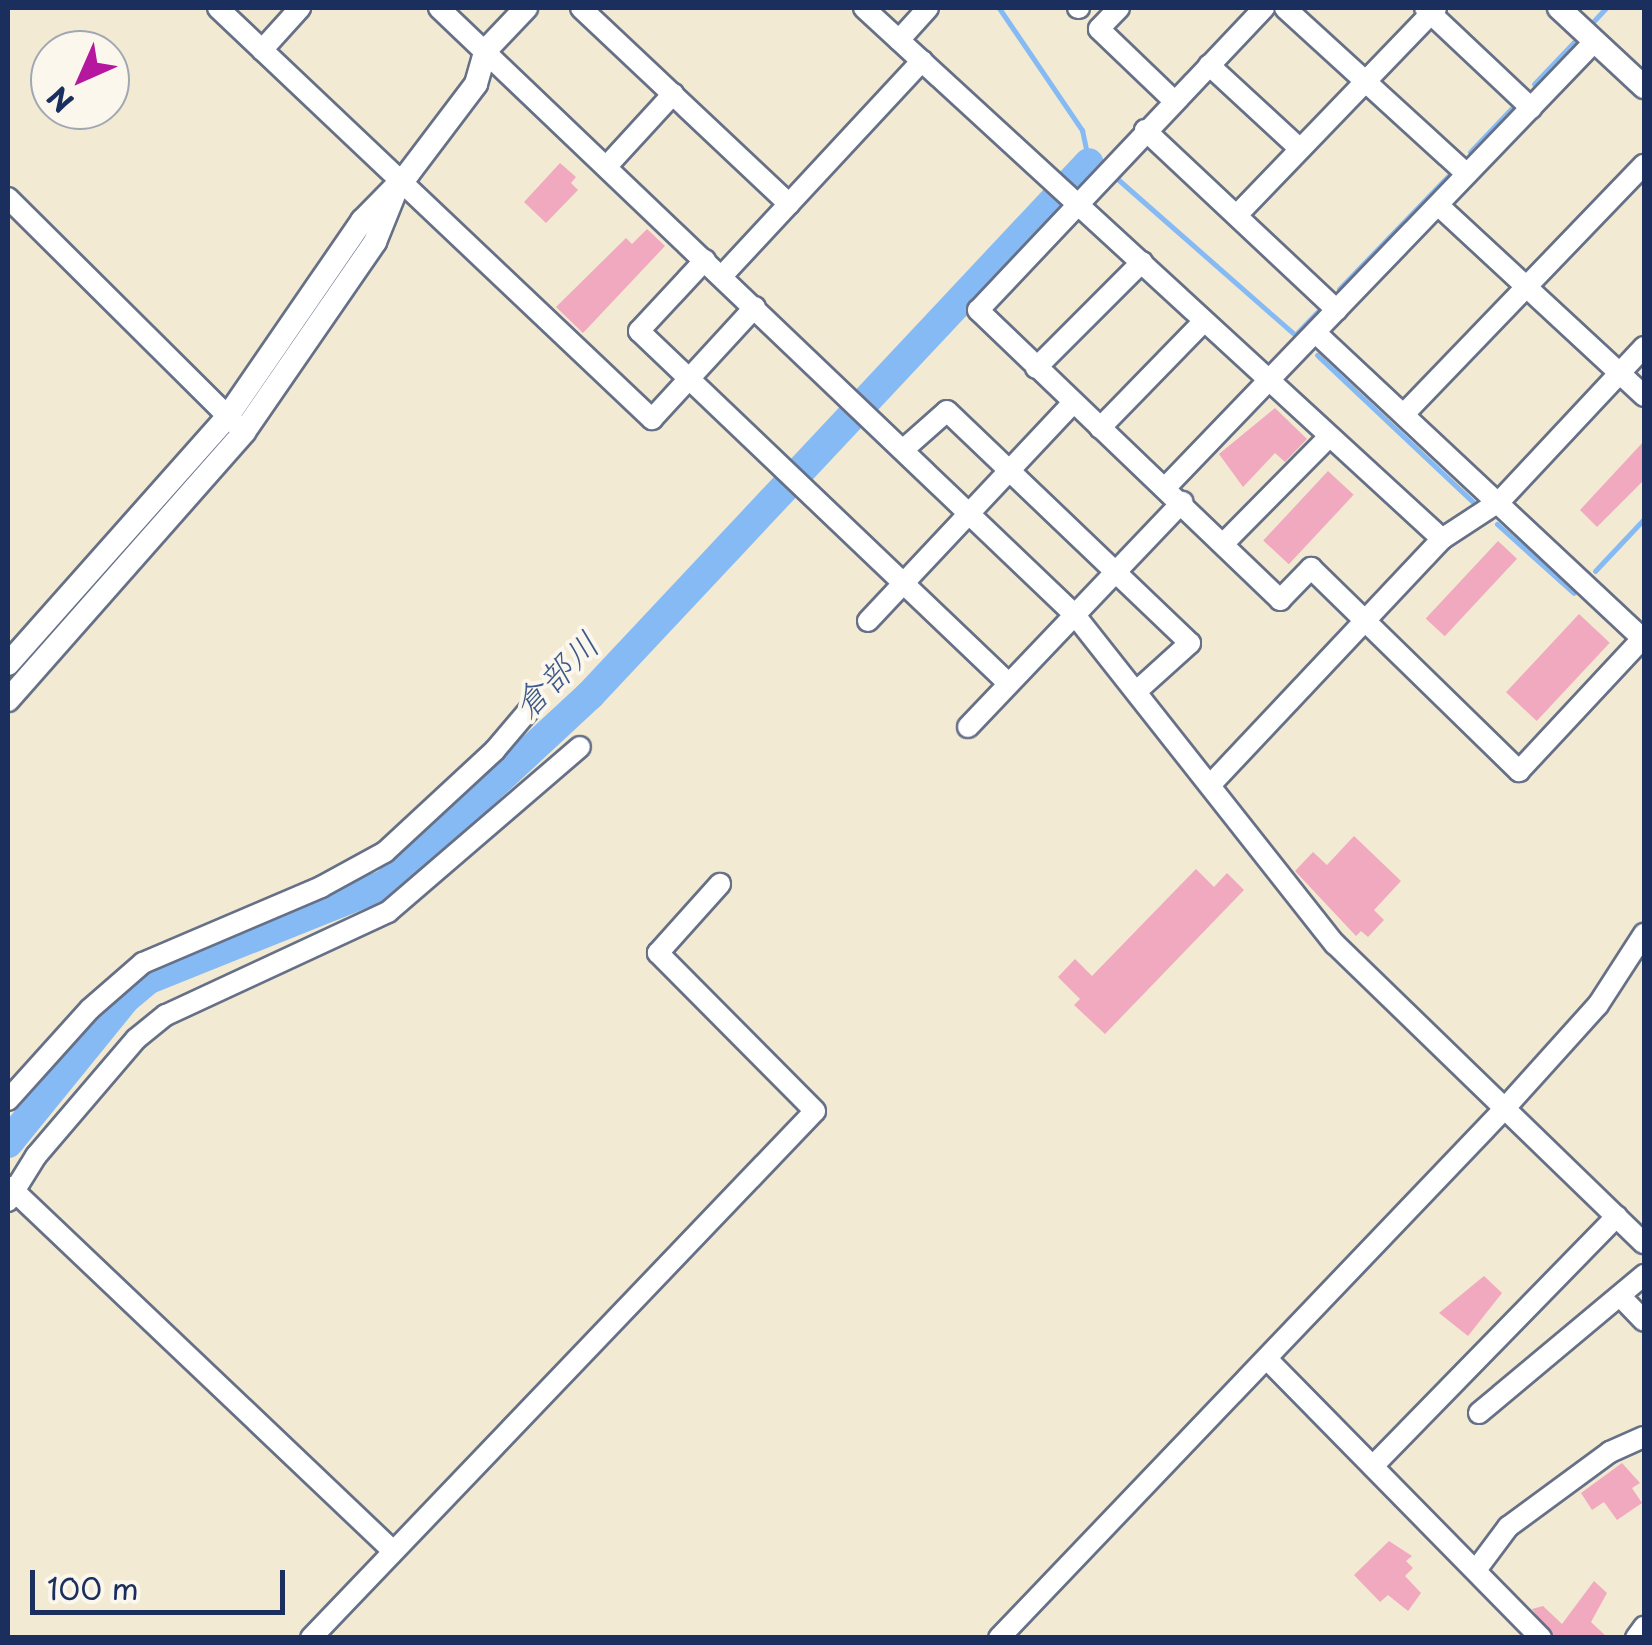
<!DOCTYPE html>
<meta charset="utf-8">
<style>
body{margin:0}
#map{position:relative;width:1652px;height:1645px;overflow:hidden;background:#f2ead2;font-family:"Playpen Sans","Klee One",sans-serif}
div>[style]{position:absolute}
.stream>*{height:5px;margin:-2.5px;padding:0 2.5px;transform-origin:2.5px;border-radius:2.5px;background:#86baf4}
.river>*{height:30px;margin:-15px;padding:0 15px;transform-origin:15px;border-radius:15px;background:#86baf4}
.building>*{inset:0;background:#f1a9bf;transform-origin:0 0}
.roads{filter:drop-shadow(2px 0 #667087) drop-shadow(-2px 0 #667087) drop-shadow(0 2px #667087) drop-shadow(0 -2px #667087)}
.minor>*{height:20px;margin:-10px;padding:0 10px;transform-origin:10px;border-radius:10px;background:#fff}
.tertiary>*{height:22px;margin:-11px;padding:0 11px;transform-origin:11px;border-radius:11px;background:#fff}
span{translate:-50% -50%;white-space:nowrap;text-align:center;line-height:1.15;-webkit-text-stroke:8px #fbf7ec;paint-order:stroke}
.water-label{font-size:35px;color:#3b598b;font-style:italic}
.frame{position:absolute;inset:0;border:10px solid #1b2f5e;pointer-events:none}
.north{position:absolute;left:30px;top:30px;width:100px;height:100px;box-sizing:border-box;background:#fbf7ec;border:2px solid #a1a7b3;border-radius:50%;rotate:225deg;font-size:28px;font-weight:700;line-height:40px;text-align:center;color:#1b2f5e}
.north::after{content:'';display:block;margin:auto;width:35px;height:45px;background:#b5179e;clip-path:polygon(50% 0,100% 100%,50% 72%,0 100%)}
.scale{position:absolute;left:30px;top:1570px;width:255px;height:45px;box-sizing:border-box;border:5px solid #1b2f5e;border-top:0;padding-left:12px;font-size:30px;line-height:35px;white-space:nowrap;color:#1b2f5e;-webkit-text-stroke:8px #fbf7ec;paint-order:stroke}
</style>
<div id="map">
<div class="stream">
<div style="left:999px;top:8px;width:148px;rotate:55.8deg"></div>
<div style="left:1082px;top:130px;width:34px;rotate:78deg"></div>
<div style="left:1089px;top:163px;width:16px;rotate:27deg"></div>
<div style="left:1590px;top:25px;width:23px;rotate:-47deg"></div>
<div style="left:1534px;top:84px;width:58px;rotate:-46.4deg"></div>
<div style="left:1470px;top:152px;width:59px;rotate:-46.4deg"></div>
<div style="left:1113px;top:175px;width:242px;rotate:41.3deg"></div>
<div style="left:1295px;top:335px;width:33px;rotate:-46deg"></div>
<div style="left:1339px;top:289px;width:157px;rotate:-46deg"></div>
<div style="left:1317px;top:355px;width:216px;rotate:43.3deg"></div>
<div style="left:1497px;top:524px;width:103px;rotate:41.9deg"></div>
<div style="left:1595px;top:571px;width:71px;rotate:-46.7deg"></div>
</div>
<div class="river">
<div style="left:8px;top:1143px;width:187px;rotate:-50.9deg"></div>
<div style="left:126px;top:998px;width:30px;rotate:-40deg"></div>
<div style="left:149px;top:979px;width:255px;rotate:-21.8deg"></div>
<div style="left:386px;top:884px;width:278px;rotate:-42.8deg"></div>
<div style="left:590px;top:695px;width:729px;rotate:-46.83deg"></div>
</div>
<div class="building">
<div style="clip-path:polygon(560px 163px,576px 177px,571px 183px,578px 190px,546px 223px,524px 202px)"></div>
<div style="clip-path:polygon(647px 229px,665px 246px,583px 333px,556px 307px,626px 238px,632px 244px)"></div>
<div style="clip-path:polygon(1275px 408px,1307px 439px,1285px 462px,1275px 453px,1243px 487px,1219px 454px)"></div>
<div style="clip-path:polygon(1644px 441px,1644px 480px,1597px 527px,1580px 510px)"></div>
<div style="left:1328px;top:471px;width:35px;height:95px;rotate:43deg"></div>
<div style="left:1498px;top:541px;width:26px;height:106px;rotate:43deg"></div>
<div style="left:1579px;top:614px;width:42px;height:107px;rotate:43deg"></div>
<div style="clip-path:polygon(1354px 836px,1401px 881px,1374px 910px,1384px 920px,1368px 937px,1361px 931px,1356px 936px,1295px 871px,1313px 852px,1327px 865px)"></div>
<div style="clip-path:polygon(1196px 869px,1214px 887px,1227px 873px,1244px 890px,1105px 1034px,1074px 1005px,1080px 999px,1058px 977px,1075px 959px,1092px 976px)"></div>
<div style="clip-path:polygon(1484px 1276px,1502px 1293px,1468px 1336px,1439px 1313px)"></div>
<div style="clip-path:polygon(1622px 1463px,1640px 1483px,1632px 1488px,1642px 1503px,1617px 1520px,1604px 1502px,1592px 1510px,1581px 1493px)"></div>
<div style="clip-path:polygon(1389px 1541px,1412px 1556px,1406px 1561px,1413px 1568px,1405px 1576px,1421px 1593px,1408px 1611px,1388px 1595px,1380px 1602px,1354px 1575px)"></div>
<div style="clip-path:polygon(1594px 1581px,1607px 1593px,1591px 1622px,1608px 1638px,1554px 1638px,1532px 1609px,1543px 1606px,1562px 1624px)"></div>
</div>
<div class="roads">
<div class="minor">
<div style="left:218px;top:8px;width:598px;rotate:43.44deg"></div>
<div style="left:652px;top:419px;width:152px;rotate:-47.4deg"></div>
<div style="left:439px;top:8px;width:878px;rotate:43.66deg"></div>
<div style="left:1074px;top:614px;width:421px;rotate:51.7deg"></div>
<div style="left:1335px;top:944px;width:430px;rotate:44.1deg"></div>
<div style="left:581px;top:8px;width:286px;rotate:43.3deg"></div>
<div style="left:864px;top:8px;width:785px;rotate:42.57deg"></div>
<div style="left:1442px;top:539px;width:69px;rotate:-33.2deg"></div>
<div style="left:1500px;top:501px;width:211px;rotate:-46.9deg"></div>
<div style="left:1078px;top:8px;width:1px"></div>
<div style="left:1119px;top:8px;width:29px;rotate:134deg"></div>
<div style="left:1099px;top:29px;width:101px;rotate:43.8deg"></div>
<div style="left:1264px;top:8px;width:416px;rotate:133.4deg"></div>
<div style="left:978px;top:310px;width:419px;rotate:43.8deg"></div>
<div style="left:1280px;top:600px;width:45px;rotate:-45.9deg"></div>
<div style="left:1311px;top:568px;width:291px;rotate:44.3deg"></div>
<div style="left:1519px;top:771px;width:182px;rotate:-47deg"></div>
<div style="left:1285px;top:8px;width:246px;rotate:42.4deg"></div>
<div style="left:1425px;top:8px;width:146px;rotate:43.3deg"></div>
<div style="left:899px;top:40px;width:43px;rotate:-47.8deg"></div>
<div style="left:262px;top:50px;width:57px;rotate:-47.9deg"></div>
<div style="left:1209px;top:65px;width:124px;rotate:42.7deg"></div>
<div style="left:1145px;top:130px;width:263px;rotate:43.2deg"></div>
<div style="left:607px;top:166px;width:98px;rotate:-47.5deg"></div>
<div style="left:8px;top:198px;width:325px;rotate:44.8deg"></div>
<div style="left:1438px;top:205px;width:281px;rotate:42.8deg"></div>
<div style="left:1237px;top:215px;width:287px;rotate:-46.1deg"></div>
<div style="left:705px;top:260px;width:97px;rotate:132.9deg"></div>
<div style="left:639px;top:331px;width:510px;rotate:43.65deg"></div>
<div style="left:722px;top:276px;width:294px;rotate:-47.1deg"></div>
<div style="left:1317px;top:334px;width:448px;rotate:43.1deg"></div>
<div style="left:1036px;top:368px;width:150px;rotate:-45deg"></div>
<div style="left:1404px;top:414px;width:346px;rotate:-46.1deg"></div>
<div style="left:1100px;top:428px;width:149px;rotate:-45.8deg"></div>
<div style="left:904px;top:449px;width:57px;rotate:-41.5deg"></div>
<div style="left:947px;top:411px;width:336px;rotate:43.7deg"></div>
<div style="left:1190px;top:643px;width:70px;rotate:137.9deg"></div>
<div style="left:1166px;top:487px;width:619px;rotate:-46.11deg"></div>
<div style="left:1224px;top:543px;width:149px;rotate:-45.3deg"></div>
<div style="left:868px;top:621px;width:299px;rotate:-46.8deg"></div>
<div style="left:968px;top:727px;width:311px;rotate:-46.4deg"></div>
<div style="left:1212px;top:783px;width:335px;rotate:-46.7deg"></div>
<div style="left:8px;top:1100px;width:122px;rotate:-48deg"></div>
<div style="left:90px;top:1009px;width:70px;rotate:-41deg"></div>
<div style="left:143px;top:963px;width:194px;rotate:-23.1deg"></div>
<div style="left:321px;top:887px;width:73px;rotate:-28.7deg"></div>
<div style="left:385px;top:852px;width:150px;rotate:-42.8deg"></div>
<div style="left:495px;top:750px;width:60px;rotate:-49.7deg"></div>
<div style="left:10px;top:1187px;width:528px;rotate:43.54deg"></div>
<div style="left:8px;top:1201px;width:53px;rotate:-58.1deg"></div>
<div style="left:36px;top:1156px;width:154px;rotate:-49.5deg"></div>
<div style="left:136px;top:1039px;width:38px;rotate:-39deg"></div>
<div style="left:166px;top:1015px;width:245px;rotate:-24.9deg"></div>
<div style="left:388px;top:912px;width:253px;rotate:-40.7deg"></div>
<div style="left:1621px;top:1297px;width:33px;rotate:46deg"></div>
<div style="left:1267px;top:1359px;width:391px;rotate:45.5deg"></div>
<div style="left:1479px;top:1413px;width:215px;rotate:-39.9deg"></div>
<div style="left:1373px;top:1466px;width:349px;rotate:-45.7deg"></div>
<div style="left:1476px;top:1570px;width:54px;rotate:-53.3deg"></div>
<div style="left:1508px;top:1527px;width:127px;rotate:-36.3deg"></div>
<div style="left:1610px;top:1452px;width:37px;rotate:-24deg"></div>
<div style="left:311px;top:1638px;width:729px;rotate:-46.28deg"></div>
<div style="left:815px;top:1111px;width:223px;rotate:-134.8deg"></div>
<div style="left:658px;top:953px;width:93px;rotate:-48.1deg"></div>
<div style="left:999px;top:1638px;width:734px;rotate:-46.32deg"></div>
<div style="left:1506px;top:1107px;width:137px;rotate:-48deg"></div>
<div style="left:1598px;top:1005px;width:85px;rotate:-57.1deg"></div>
<div style="left:1636px;top:1638px;width:14px;rotate:-54deg"></div>
</div>
<div class="tertiary">
<div style="left:1559px;top:8px;width:116px;rotate:42.9deg"></div>
<div style="left:8px;top:664px;width:332px;rotate:-48.4deg"></div>
<div style="left:228px;top:416px;width:237px;rotate:-55.5deg"></div>
<div style="left:362px;top:221px;width:66px;rotate:-45.6deg"></div>
<div style="left:408px;top:174px;width:113px;rotate:-52.9deg"></div>
<div style="left:476px;top:84px;width:35px;rotate:-74deg"></div>
<div style="left:486px;top:50px;width:58px;rotate:-46.4deg"></div>
<div style="left:8px;top:700px;width:357px;rotate:-48.6deg"></div>
<div style="left:244px;top:432px;width:231px;rotate:-55.4deg"></div>
<div style="left:375px;top:242px;width:51px;rotate:-68deg"></div>
</div>
</div>
<div class="water-label">
<span style="left:555px;top:674px;rotate:-45deg">倉部川</span>
</div>
<div class="frame"></div>
<div class="north">N</div>
<div class="scale">100 m</div>
</div>
